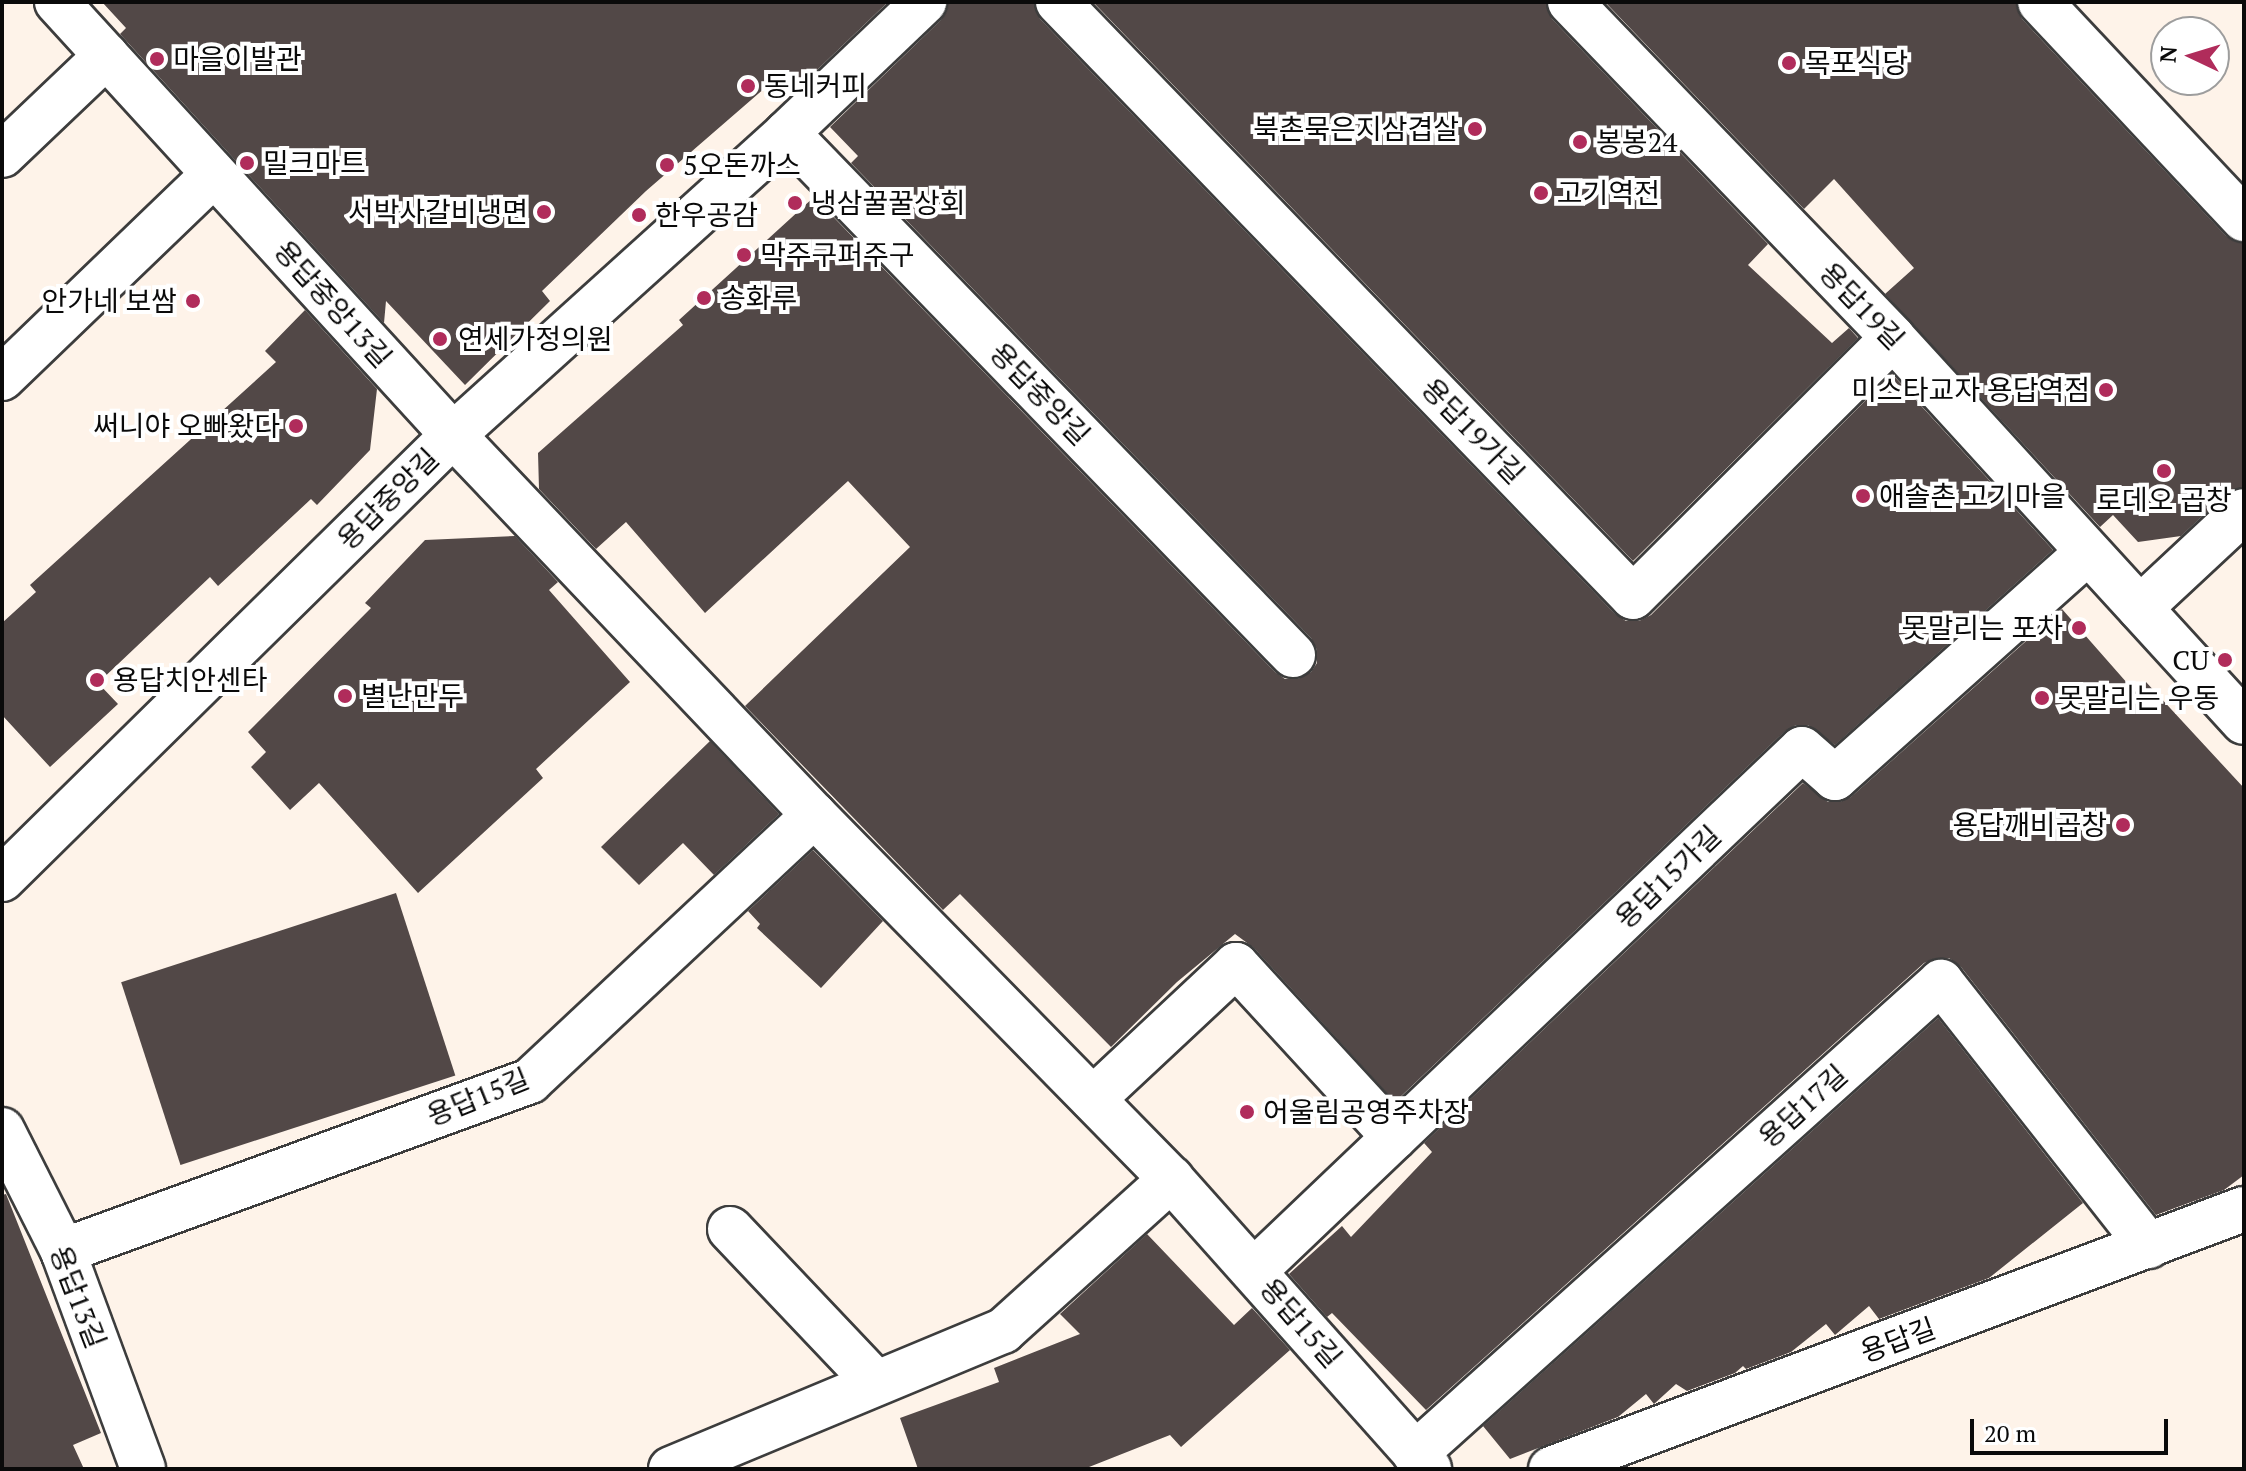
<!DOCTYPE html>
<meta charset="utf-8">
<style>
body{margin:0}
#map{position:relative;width:2246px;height:1471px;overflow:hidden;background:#fef3e9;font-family:"PT Serif","Noto Sans KR",serif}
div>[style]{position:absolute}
.building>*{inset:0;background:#524847;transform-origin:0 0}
.roads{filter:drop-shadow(2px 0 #3d3d3d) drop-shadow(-2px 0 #3d3d3d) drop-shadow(0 2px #3d3d3d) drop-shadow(0 -2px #3d3d3d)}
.minor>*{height:44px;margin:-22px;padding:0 22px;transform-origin:22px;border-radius:22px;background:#fff}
.dots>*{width:22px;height:22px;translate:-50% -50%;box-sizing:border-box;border:4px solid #fff;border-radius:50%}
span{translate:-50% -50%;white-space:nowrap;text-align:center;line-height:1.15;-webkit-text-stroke:8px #fff;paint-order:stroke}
.poi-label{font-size:28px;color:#0a0a0a}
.left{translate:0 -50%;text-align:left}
.right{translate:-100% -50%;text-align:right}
.street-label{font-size:28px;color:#0a0a0a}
.frame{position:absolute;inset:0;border:4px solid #0a0a0a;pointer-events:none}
.north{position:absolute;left:2150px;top:16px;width:80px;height:80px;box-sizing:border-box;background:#fff;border:2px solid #9d9d9d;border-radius:50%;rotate:274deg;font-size:22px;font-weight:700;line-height:32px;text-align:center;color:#0a0a0a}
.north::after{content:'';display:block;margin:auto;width:28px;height:36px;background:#b02c5b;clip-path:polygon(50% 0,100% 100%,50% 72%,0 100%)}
.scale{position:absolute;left:1970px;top:1419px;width:198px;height:36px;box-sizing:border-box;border:4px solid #0a0a0a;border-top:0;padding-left:10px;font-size:24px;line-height:28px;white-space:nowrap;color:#0a0a0a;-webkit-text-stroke:6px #fff;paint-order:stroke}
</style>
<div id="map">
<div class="building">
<div style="clip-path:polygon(102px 2px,888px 2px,795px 91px,780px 75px,646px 191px,542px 291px,550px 301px,465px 385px,386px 301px,384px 323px,120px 34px,126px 28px)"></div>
<div style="clip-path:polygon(948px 2px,1034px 2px,1040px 19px,1615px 614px,1626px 621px,1639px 621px,1651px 615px,1892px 374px,2053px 550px,1835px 745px,1808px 725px,1796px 725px,1785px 731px,1395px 1102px,1254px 948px,1235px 934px,1177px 982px,1111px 1047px,960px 894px,943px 910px,745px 706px,910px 547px,848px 481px,705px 613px,626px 522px,596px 549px,539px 489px,538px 453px,683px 325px,679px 320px,814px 197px,1275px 672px,1285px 679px,1298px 679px,1311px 672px,1317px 663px,1317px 650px,1311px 638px,851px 163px,858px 156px,830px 127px,941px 20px)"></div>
<div style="clip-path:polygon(1093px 2px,1546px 2px,1552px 19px,1768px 244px,1748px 265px,1832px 343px,1849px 328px,1858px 338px,1633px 561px)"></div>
<div style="clip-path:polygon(1605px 2px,2016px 2px,2022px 19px,2226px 236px,2244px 243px,2244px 487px,2227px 493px,2181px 536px,2138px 542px,2113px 515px,2100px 527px,1885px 294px,1914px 268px,1834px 179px,1804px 209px)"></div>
<div style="clip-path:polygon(305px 310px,377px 389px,370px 450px,317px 505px,311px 499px,218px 586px,210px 577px,98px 683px,118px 704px,50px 767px,2px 715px,2px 623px,36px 592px,30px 585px,276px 362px,265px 351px)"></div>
<div style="clip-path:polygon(515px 536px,558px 582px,549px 590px,630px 682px,536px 769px,543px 778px,418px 893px,319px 783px,290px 810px,251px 767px,266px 752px,248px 732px,371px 608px,365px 603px,425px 540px)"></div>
<div style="clip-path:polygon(2062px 609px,2135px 692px,2146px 682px,2244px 788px,2244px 1175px,2224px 1190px,2156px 1215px,1961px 967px,1949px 958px,1936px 958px,1924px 963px,1426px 1410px,1332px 1313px,1327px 1317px,1289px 1274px,1342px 1226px,1351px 1237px,1432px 1152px,1424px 1143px,1803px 783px,1828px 802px,1840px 802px,1851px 797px)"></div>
<div style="clip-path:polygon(710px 741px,779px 814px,714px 875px,683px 843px,639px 885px,601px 847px)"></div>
<div style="clip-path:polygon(813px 850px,883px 921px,821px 988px,757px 928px,760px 924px,748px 911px)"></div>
<div style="left:396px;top:893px;width:192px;height:289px;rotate:72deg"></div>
<div style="clip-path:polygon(1938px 1018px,2083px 1203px,1989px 1278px,1879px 1319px,1869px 1306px,1835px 1335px,1826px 1324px,1791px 1352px,1746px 1369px,1743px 1366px,1735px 1373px,1687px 1391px,1676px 1384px,1654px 1404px,1646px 1394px,1618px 1417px,1510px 1459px,1483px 1426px)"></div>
<div style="clip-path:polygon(6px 1194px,101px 1433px,73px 1445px,84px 1469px,2px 1469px,2px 1195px)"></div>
<div style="clip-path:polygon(1147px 1234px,1234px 1325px,1252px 1308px,1290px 1350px,1181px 1447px,1170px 1435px,1084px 1469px,918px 1469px,900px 1418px,999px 1382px,994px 1368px,1080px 1334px,1060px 1314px)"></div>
</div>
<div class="roads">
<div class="minor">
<div style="left:57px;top:2px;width:587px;rotate:47.56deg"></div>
<div style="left:453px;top:435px;width:524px;rotate:46.47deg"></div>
<div style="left:814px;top:815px;width:510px;rotate:45.56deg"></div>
<div style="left:1171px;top:1179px;width:388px;rotate:48.3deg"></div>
<div style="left:1058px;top:2px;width:827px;rotate:45.98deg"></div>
<div style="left:1633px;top:597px;width:367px;rotate:-44.9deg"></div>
<div style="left:1570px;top:2px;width:466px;rotate:46.1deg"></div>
<div style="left:1893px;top:338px;width:520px;rotate:47.57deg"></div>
<div style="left:2040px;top:2px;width:298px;rotate:46.8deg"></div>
<div style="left:787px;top:133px;width:727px;rotate:45.89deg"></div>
<div style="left:2px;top:155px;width:144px;rotate:-43.6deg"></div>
<div style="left:2px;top:378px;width:294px;rotate:-43.9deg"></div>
<div style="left:2140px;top:608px;width:142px;rotate:-43deg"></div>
<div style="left:2px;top:879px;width:633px;rotate:-44.55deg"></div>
<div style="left:453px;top:435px;width:450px;rotate:-42.1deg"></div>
<div style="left:787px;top:133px;width:190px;rotate:-43.7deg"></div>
<div style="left:1093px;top:1099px;width:196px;rotate:-43.1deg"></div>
<div style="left:1236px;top:965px;width:234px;rotate:47.4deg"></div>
<div style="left:2px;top:1130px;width:136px;rotate:63.2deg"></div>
<div style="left:63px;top:1251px;width:232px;rotate:69.8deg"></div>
<div style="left:730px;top:1229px;width:212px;rotate:46.5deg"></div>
<div style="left:63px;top:1251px;width:497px;rotate:-20deg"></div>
<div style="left:530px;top:1081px;width:389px;rotate:-43.1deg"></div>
<div style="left:1255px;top:1270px;width:755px;rotate:-43.61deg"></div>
<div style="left:1802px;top:749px;width:44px;rotate:41.3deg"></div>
<div style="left:1835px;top:778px;width:339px;rotate:-41.8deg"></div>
<div style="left:1415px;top:1454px;width:707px;rotate:-41.9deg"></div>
<div style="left:1941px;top:982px;width:336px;rotate:51.8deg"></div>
<div style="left:671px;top:1469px;width:360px;rotate:-22.6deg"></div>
<div style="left:1003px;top:1331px;width:227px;rotate:-42.1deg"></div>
<div style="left:1551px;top:1469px;width:740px;rotate:-20.57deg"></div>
</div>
</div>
<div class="dots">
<div style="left:157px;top:59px;background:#b02c5b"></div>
<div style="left:1789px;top:63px;background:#b02c5b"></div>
<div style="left:748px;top:86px;background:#b02c5b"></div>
<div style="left:1475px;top:129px;background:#b02c5b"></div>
<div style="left:1580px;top:142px;background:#b02c5b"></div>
<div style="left:247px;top:163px;background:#b02c5b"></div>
<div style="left:667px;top:165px;background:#b02c5b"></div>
<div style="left:1541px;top:193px;background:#b02c5b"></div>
<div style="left:795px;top:203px;background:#b02c5b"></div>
<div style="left:544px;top:212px;background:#b02c5b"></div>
<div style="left:639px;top:215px;background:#b02c5b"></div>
<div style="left:744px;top:255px;background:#b02c5b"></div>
<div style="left:704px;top:298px;background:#b02c5b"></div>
<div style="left:193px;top:301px;background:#b02c5b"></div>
<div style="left:440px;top:339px;background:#b02c5b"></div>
<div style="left:2106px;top:390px;background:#b02c5b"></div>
<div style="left:296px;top:426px;background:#b02c5b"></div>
<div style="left:2164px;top:471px;background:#b02c5b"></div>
<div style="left:1863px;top:496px;background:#b02c5b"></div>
<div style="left:2079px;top:628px;background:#b02c5b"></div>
<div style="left:2225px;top:660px;background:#b02c5b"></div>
<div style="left:97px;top:680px;background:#b02c5b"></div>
<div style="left:345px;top:696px;background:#b02c5b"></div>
<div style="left:2042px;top:698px;background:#b02c5b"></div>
<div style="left:2123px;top:825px;background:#b02c5b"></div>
<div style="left:1247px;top:1112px;background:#b02c5b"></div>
</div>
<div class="poi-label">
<span class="left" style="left:173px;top:59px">마을이발관</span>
<span class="left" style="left:1805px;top:63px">목포식당</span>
<span class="left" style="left:764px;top:86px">동네커피</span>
<span class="right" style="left:1459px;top:129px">북촌묵은지삼겹살</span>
<span class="left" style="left:1596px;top:142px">봉봉24</span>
<span class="left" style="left:263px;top:163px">밀크마트</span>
<span class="left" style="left:683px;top:165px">5오돈까스</span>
<span class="left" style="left:1557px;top:193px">고기역전</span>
<span class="left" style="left:811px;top:203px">냉삼꿀꿀상회</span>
<span class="right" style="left:528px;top:212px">서박사갈비냉면</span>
<span class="left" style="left:655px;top:215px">한우공감</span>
<span class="left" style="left:760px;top:255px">막주구퍼주구</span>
<span class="left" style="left:720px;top:298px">송화루</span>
<span class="right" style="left:177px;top:301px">안가네 보쌈</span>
<span class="left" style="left:458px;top:339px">연세가정의원</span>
<span class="right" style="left:2090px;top:390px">미스타교자 용답역점</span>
<span class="right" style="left:280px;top:426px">써니야 오빠왔다</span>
<span class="left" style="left:1879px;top:496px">애솔촌 고기마을</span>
<span style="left:2164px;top:500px">로데오 곱창</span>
<span class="right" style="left:2063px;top:628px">못말리는 포차</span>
<span class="right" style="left:2209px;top:660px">CU</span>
<span class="left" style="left:113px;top:680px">용답치안센타</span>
<span class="left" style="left:361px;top:696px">별난만두</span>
<span class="left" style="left:2058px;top:698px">못말리는 우동</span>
<span class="right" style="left:2107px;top:825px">용답깨비곱창</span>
<span class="left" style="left:1263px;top:1112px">어울림공영주차장</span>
</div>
<div class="street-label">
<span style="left:333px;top:304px;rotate:48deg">용답중앙13길</span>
<span style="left:1862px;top:306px;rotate:46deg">용답19길</span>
<span style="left:1040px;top:394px;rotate:46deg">용답중앙길</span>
<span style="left:1473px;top:431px;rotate:46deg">용답19가길</span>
<span style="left:388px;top:499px;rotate:-45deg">용답중앙길</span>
<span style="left:1668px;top:877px;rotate:-44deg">용답15가길</span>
<span style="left:478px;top:1097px;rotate:-22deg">용답15길</span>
<span style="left:1803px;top:1106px;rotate:-42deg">용답17길</span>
<span style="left:78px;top:1297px;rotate:69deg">용답13길</span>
<span style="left:1301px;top:1323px;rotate:49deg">용답15길</span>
<span style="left:1898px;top:1340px;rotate:-20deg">용답길</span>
</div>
<div class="frame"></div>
<div class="north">N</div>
<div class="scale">20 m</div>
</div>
